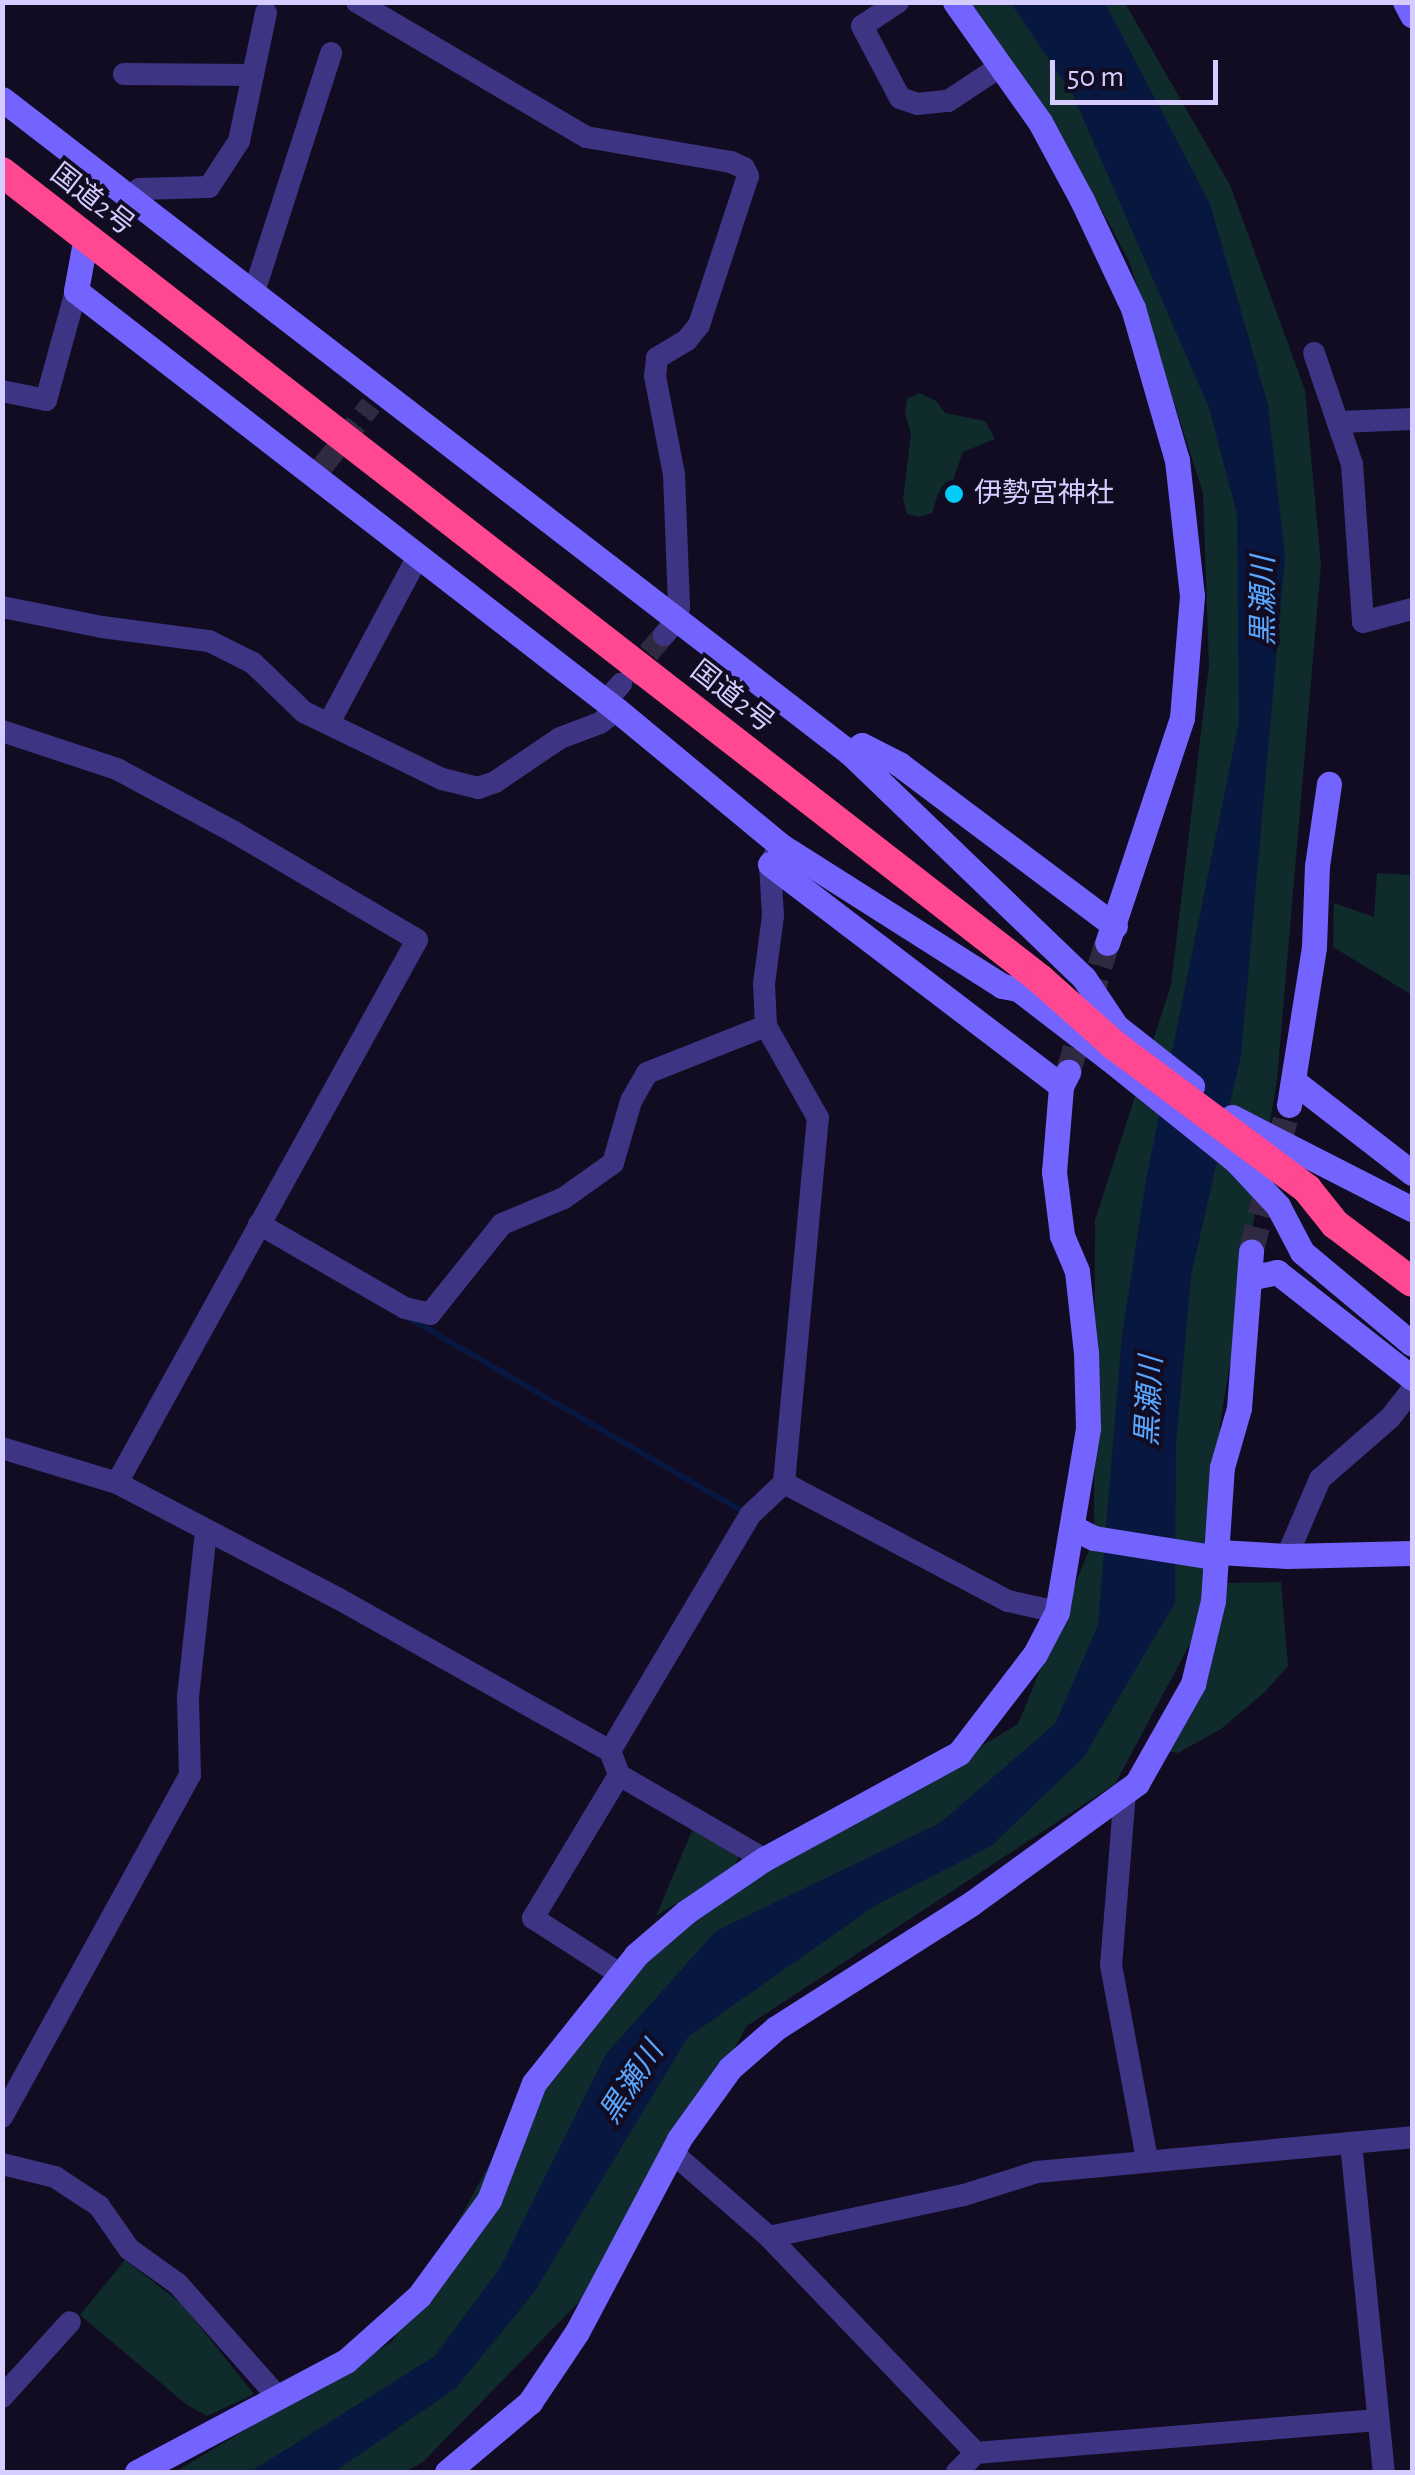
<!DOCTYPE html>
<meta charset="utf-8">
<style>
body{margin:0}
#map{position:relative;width:1415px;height:2475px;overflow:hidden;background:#110c21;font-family:"Alegreya Sans","Noto Sans JP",sans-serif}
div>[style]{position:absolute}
.green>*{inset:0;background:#0f2b2c}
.water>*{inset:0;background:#071740}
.stream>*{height:6px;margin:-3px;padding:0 3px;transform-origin:3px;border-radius:3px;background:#071740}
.street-tunnel>*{height:22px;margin-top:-11px;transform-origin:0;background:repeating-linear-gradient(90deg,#2f2942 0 22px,transparent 0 33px)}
.secondary-tunnel>*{height:25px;margin-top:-12.5px;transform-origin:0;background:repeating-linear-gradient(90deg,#2f2942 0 25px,transparent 0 37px)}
.street>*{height:22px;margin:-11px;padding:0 11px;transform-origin:11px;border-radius:11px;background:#3d3483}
.secondary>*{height:25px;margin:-12.5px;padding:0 12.5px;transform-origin:12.5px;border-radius:12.5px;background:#7363ff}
.highway>*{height:30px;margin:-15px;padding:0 15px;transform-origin:15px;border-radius:15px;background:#ff4792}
.dots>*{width:28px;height:28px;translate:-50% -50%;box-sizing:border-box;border:5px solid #110c21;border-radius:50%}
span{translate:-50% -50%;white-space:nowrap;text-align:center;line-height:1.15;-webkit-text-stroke:8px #110c21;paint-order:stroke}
.street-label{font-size:28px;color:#d6ccff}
.poi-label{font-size:28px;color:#d6ccff}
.left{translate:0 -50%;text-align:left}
.water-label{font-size:30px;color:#5aa7ff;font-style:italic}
.frame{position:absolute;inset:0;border:5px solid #d6ccff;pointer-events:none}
.scale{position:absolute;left:1050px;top:60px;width:168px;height:45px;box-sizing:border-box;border:5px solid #d6ccff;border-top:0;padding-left:12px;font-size:30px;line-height:35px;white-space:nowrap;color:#d6ccff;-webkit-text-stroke:8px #110c21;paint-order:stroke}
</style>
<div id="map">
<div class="green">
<div style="clip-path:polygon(969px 3px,1125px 3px,1230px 185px,1305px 390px,1321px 565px,1277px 1080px,1220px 1424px,1213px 1601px,1115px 1784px,747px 2026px,612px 2268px,423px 2462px,405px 2472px,175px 2472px,392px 2342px,534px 2083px,686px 1912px,837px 1833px,1018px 1724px,1094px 1538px,1095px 1220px,1171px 985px,1209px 665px,1203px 493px,1129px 261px,1058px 128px)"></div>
<div style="clip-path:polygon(919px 393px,936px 401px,945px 413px,985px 421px,995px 439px,963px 452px,952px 483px,938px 494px,932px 513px,918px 517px,907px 514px,903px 499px,911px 434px,905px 413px,907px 399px)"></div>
<div style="clip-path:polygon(1377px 873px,1412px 875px,1412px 995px,1333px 947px,1334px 903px,1374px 917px)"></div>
<div style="clip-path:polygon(1281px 1582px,1288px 1666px,1265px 1692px,1221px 1729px,1178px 1753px,1160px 1750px,1223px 1583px)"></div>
<div style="clip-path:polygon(694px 1826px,739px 1857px,731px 1871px,656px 1916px)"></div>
<div style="clip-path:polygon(125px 2260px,182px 2304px,254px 2394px,207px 2416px,187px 2405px,80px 2315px)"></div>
</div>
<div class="water">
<div style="clip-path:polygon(1011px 3px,1105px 3px,1210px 204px,1268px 405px,1285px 557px,1241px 1055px,1191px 1276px,1176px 1444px,1175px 1603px,1083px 1758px,991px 1846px,876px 1905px,688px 2037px,535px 2291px,456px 2388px,334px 2472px,250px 2472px,435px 2356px,500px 2268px,606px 2054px,716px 1931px,940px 1823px,1055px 1724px,1098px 1625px,1122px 1336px,1146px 1180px,1239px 722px,1237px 514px,1209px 408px,1073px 95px)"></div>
</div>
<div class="stream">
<div style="left:409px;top:1318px;width:387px;rotate:30.1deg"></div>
</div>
<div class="street-tunnel">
<div style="left:322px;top:467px;width:79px;rotate:-51.7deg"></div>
<div style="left:627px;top:678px;width:57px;rotate:-49.3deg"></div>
</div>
<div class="secondary-tunnel">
<div style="left:1068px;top:1072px;width:135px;rotate:-73.2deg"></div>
<div style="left:1251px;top:1251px;width:151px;rotate:-75.4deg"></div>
</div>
<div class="street">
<div style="left:357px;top:2px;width:266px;rotate:30.5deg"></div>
<div style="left:586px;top:137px;width:147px;rotate:9.8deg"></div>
<div style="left:731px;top:162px;width:14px;rotate:25deg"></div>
<div style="left:744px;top:168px;width:9px;rotate:63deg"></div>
<div style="left:748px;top:176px;width:157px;rotate:108.2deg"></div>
<div style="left:699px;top:325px;width:19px;rotate:129deg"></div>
<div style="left:687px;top:340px;width:35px;rotate:149deg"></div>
<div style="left:657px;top:358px;width:18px;rotate:96deg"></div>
<div style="left:655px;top:376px;width:101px;rotate:79.1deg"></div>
<div style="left:674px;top:475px;width:132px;rotate:87.8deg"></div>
<div style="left:679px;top:607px;width:13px;rotate:99deg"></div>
<div style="left:677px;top:620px;width:20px;rotate:131deg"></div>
<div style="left:898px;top:2px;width:43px;rotate:146.3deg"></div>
<div style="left:862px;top:26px;width:81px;rotate:62.2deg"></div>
<div style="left:900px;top:98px;width:18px;rotate:19deg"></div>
<div style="left:917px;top:104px;width:31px;rotate:-6deg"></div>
<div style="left:948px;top:101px;width:64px;rotate:-33.4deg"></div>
<div style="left:124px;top:74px;width:129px;rotate:0.4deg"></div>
<div style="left:139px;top:189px;width:70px;rotate:-1.6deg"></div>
<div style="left:209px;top:187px;width:55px;rotate:-56.9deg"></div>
<div style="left:239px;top:141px;width:131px;rotate:-78.1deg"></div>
<div style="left:254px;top:292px;width:251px;rotate:-72.1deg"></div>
<div style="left:1314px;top:353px;width:117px;rotate:71.1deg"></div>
<div style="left:1352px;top:464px;width:158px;rotate:86deg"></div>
<div style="left:1363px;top:622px;width:51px;rotate:-14.9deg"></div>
<div style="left:2px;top:391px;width:45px;rotate:11.6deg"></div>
<div style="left:46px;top:400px;width:113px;rotate:-74.6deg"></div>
<div style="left:1341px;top:422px;width:71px;rotate:-2.4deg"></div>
<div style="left:2px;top:607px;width:102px;rotate:11.3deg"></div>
<div style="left:102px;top:627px;width:108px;rotate:7.5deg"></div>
<div style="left:209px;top:641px;width:49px;rotate:26.6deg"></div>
<div style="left:253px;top:663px;width:71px;rotate:43.9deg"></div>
<div style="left:304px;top:712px;width:153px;rotate:25.9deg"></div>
<div style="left:442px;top:779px;width:37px;rotate:14deg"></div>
<div style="left:478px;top:788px;width:18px;rotate:-19deg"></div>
<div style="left:495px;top:782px;width:78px;rotate:-34.1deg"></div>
<div style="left:560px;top:738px;width:43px;rotate:-20.6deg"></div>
<div style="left:600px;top:723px;width:21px;rotate:-37deg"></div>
<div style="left:606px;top:701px;width:23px;rotate:-49deg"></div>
<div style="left:329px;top:723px;width:187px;rotate:-61.9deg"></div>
<div style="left:2px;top:731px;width:121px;rotate:18.3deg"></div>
<div style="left:117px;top:769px;width:133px;rotate:28.3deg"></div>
<div style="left:234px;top:832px;width:212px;rotate:30.5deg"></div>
<div style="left:417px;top:940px;width:620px;rotate:118.92deg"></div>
<div style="left:259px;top:1224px;width:168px;rotate:29.9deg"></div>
<div style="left:405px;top:1308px;width:26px;rotate:13deg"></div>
<div style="left:430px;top:1314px;width:115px;rotate:-51.3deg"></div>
<div style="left:502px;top:1224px;width:67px;rotate:-22.8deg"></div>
<div style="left:564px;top:1198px;width:60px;rotate:-35.5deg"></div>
<div style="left:613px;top:1163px;width:65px;rotate:-73.8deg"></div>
<div style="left:631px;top:1101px;width:32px;rotate:-60deg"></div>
<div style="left:647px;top:1073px;width:128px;rotate:-21.6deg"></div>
<div style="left:2px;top:1448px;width:120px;rotate:16.9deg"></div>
<div style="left:117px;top:1483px;width:250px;rotate:27.6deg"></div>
<div style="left:339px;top:1599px;width:311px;rotate:29.3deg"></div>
<div style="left:610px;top:1751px;width:26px;rotate:69deg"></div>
<div style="left:619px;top:1775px;width:168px;rotate:30.1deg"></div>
<div style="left:784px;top:1483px;width:253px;rotate:27.8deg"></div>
<div style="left:1008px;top:1601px;width:50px;rotate:12.7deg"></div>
<div style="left:1287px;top:1556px;width:84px;rotate:-66.8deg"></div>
<div style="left:1320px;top:1479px;width:93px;rotate:-41.1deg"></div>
<div style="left:1390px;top:1418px;width:36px;rotate:-52deg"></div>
<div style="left:610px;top:1751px;width:274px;rotate:-59.3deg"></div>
<div style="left:750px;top:1515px;width:47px;rotate:-43.3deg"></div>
<div style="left:784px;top:1483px;width:367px;rotate:-84.7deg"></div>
<div style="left:818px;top:1118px;width:106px;rotate:-119.5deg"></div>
<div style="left:766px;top:1026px;width:42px;rotate:-92.7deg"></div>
<div style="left:764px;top:984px;width:69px;rotate:-82.5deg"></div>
<div style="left:773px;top:916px;width:52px;rotate:-93.3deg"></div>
<div style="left:770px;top:864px;width:15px;rotate:-62deg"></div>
<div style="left:619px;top:1775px;width:167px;rotate:121deg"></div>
<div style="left:533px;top:1918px;width:103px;rotate:32.8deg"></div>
<div style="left:1125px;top:1792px;width:174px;rotate:94.6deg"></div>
<div style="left:1111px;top:1965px;width:197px;rotate:79.5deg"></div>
<div style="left:2px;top:2117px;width:390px;rotate:-61.2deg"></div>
<div style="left:190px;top:1775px;width:78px;rotate:-91.5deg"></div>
<div style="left:188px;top:1697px;width:167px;rotate:-83.8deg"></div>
<div style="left:1351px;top:2143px;width:331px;rotate:84.3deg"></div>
<div style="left:674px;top:2154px;width:126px;rotate:41.1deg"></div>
<div style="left:769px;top:2237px;width:299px;rotate:46.2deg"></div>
<div style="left:976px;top:2453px;width:27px;rotate:135deg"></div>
<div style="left:2px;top:2164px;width:55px;rotate:13.8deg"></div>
<div style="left:55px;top:2177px;width:53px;rotate:33.4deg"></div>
<div style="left:99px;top:2206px;width:52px;rotate:55.1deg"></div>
<div style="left:129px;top:2249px;width:60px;rotate:35.5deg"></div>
<div style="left:178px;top:2284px;width:151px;rotate:48.5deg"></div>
<div style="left:769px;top:2237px;width:199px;rotate:-12.2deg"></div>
<div style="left:964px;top:2195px;width:77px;rotate:-17.5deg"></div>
<div style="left:1037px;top:2172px;width:377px;rotate:-5.3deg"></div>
<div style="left:2px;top:2397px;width:101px;rotate:-47.8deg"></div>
<div style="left:976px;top:2453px;width:403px;rotate:-4.7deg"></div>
</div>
<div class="secondary">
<div style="left:955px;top:2px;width:147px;rotate:54.7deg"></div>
<div style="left:1040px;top:122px;width:89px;rotate:61.7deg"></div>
<div style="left:1082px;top:200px;width:119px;rotate:64.7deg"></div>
<div style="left:1133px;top:308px;width:158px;rotate:73.9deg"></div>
<div style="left:1177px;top:460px;width:137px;rotate:83.7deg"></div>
<div style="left:1192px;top:596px;width:122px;rotate:94.7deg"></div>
<div style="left:1182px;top:718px;width:237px;rotate:108.4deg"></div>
<div style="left:1405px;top:2px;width:15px;rotate:62deg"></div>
<div style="left:2px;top:99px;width:1071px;rotate:37.64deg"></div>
<div style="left:850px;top:753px;width:325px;rotate:43.9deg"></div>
<div style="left:1084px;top:978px;width:58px;rotate:56.3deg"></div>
<div style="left:1116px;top:1026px;width:97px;rotate:38.3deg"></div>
<div style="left:86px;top:236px;width:56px;rotate:100.3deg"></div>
<div style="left:76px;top:291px;width:684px;rotate:37.76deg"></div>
<div style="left:617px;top:710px;width:212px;rotate:39.6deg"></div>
<div style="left:780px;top:845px;width:263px;rotate:32.4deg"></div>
<div style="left:1002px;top:986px;width:16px;rotate:11deg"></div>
<div style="left:1018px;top:989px;width:113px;rotate:37.5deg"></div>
<div style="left:1108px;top:1058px;width:164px;rotate:38.8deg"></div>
<div style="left:1236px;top:1161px;width:62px;rotate:47deg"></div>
<div style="left:1278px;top:1206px;width:52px;rotate:62.4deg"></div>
<div style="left:1302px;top:1252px;width:143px;rotate:39.9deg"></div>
<div style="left:850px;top:753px;width:14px;rotate:-34deg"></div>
<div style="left:862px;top:745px;width:42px;rotate:27.2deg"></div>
<div style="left:899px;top:764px;width:270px;rotate:36.9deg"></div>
<div style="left:770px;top:864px;width:366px;rotate:37.3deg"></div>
<div style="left:1296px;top:1083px;width:147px;rotate:37.8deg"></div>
<div style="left:1289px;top:1105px;width:160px;rotate:-81deg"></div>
<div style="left:1314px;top:947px;width:81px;rotate:-87.9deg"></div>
<div style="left:1317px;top:866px;width:83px;rotate:-81.7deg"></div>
<div style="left:1232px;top:1117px;width:202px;rotate:27.1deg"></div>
<div style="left:1249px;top:1278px;width:29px;rotate:-12deg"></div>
<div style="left:1277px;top:1272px;width:172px;rotate:38.1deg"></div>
<div style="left:1074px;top:1528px;width:22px;rotate:27deg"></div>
<div style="left:1094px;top:1538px;width:114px;rotate:9.1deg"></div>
<div style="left:1207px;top:1556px;width:13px;rotate:-18deg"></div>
<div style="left:1219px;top:1552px;width:68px;rotate:3.4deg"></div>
<div style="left:1287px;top:1556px;width:125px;rotate:-1.4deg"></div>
<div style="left:137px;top:2472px;width:237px;rotate:-28deg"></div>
<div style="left:346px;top:2361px;width:98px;rotate:-41.7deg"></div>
<div style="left:419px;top:2296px;width:119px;rotate:-53.9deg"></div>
<div style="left:489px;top:2200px;width:125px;rotate:-69deg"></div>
<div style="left:534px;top:2083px;width:164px;rotate:-51.4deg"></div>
<div style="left:636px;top:1955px;width:66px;rotate:-40.7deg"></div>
<div style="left:686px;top:1912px;width:94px;rotate:-34.2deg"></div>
<div style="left:764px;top:1859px;width:222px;rotate:-28.5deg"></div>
<div style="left:959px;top:1753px;width:125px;rotate:-52.5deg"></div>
<div style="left:1035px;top:1654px;width:47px;rotate:-62.4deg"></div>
<div style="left:1057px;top:1612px;width:187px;rotate:-80.4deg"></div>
<div style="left:1088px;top:1428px;width:75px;rotate:-91.5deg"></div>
<div style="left:1086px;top:1353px;width:82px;rotate:-96.3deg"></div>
<div style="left:1077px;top:1271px;width:39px;rotate:-113deg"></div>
<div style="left:1062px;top:1235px;width:64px;rotate:-97.2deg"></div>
<div style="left:1054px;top:1172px;width:86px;rotate:-85.3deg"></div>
<div style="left:1061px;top:1086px;width:16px;rotate:-63deg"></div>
<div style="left:447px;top:2472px;width:109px;rotate:-40.1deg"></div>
<div style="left:530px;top:2402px;width:84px;rotate:-56.1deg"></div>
<div style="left:577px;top:2332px;width:218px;rotate:-62.1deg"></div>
<div style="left:679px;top:2139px;width:87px;rotate:-54.3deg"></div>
<div style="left:730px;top:2068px;width:61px;rotate:-41deg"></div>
<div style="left:776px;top:2028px;width:232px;rotate:-32.5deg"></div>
<div style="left:972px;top:1903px;width:204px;rotate:-36deg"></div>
<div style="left:1137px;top:1783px;width:114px;rotate:-60.5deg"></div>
<div style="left:1193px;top:1684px;width:85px;rotate:-76.5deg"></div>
<div style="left:1213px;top:1601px;width:134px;rotate:-86.2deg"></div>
<div style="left:1222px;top:1467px;width:61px;rotate:-73.9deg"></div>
<div style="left:1239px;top:1408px;width:157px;rotate:-85.6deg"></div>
</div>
<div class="highway">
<div style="left:2px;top:172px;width:1315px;rotate:37.86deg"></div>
<div style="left:1040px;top:979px;width:99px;rotate:41.7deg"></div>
<div style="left:1114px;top:1045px;width:241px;rotate:36.7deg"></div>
<div style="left:1307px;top:1189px;width:45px;rotate:51.3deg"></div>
<div style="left:1335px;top:1224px;width:96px;rotate:37deg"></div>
</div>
<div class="dots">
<div style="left:954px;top:494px;background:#00ccf7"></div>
</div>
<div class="street-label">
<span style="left:92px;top:200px;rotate:38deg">国道2号</span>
<span style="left:732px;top:697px;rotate:38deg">国道2号</span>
</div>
<div class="poi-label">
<span class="left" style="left:974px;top:494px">伊勢宮神社</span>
</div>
<div class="water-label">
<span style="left:1264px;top:601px;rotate:-90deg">黒瀬川</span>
<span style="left:1150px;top:1401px;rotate:-87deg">黒瀬川</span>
<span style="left:632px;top:2083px;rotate:-57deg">黒瀬川</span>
</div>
<div class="frame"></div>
<div class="scale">50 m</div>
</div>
